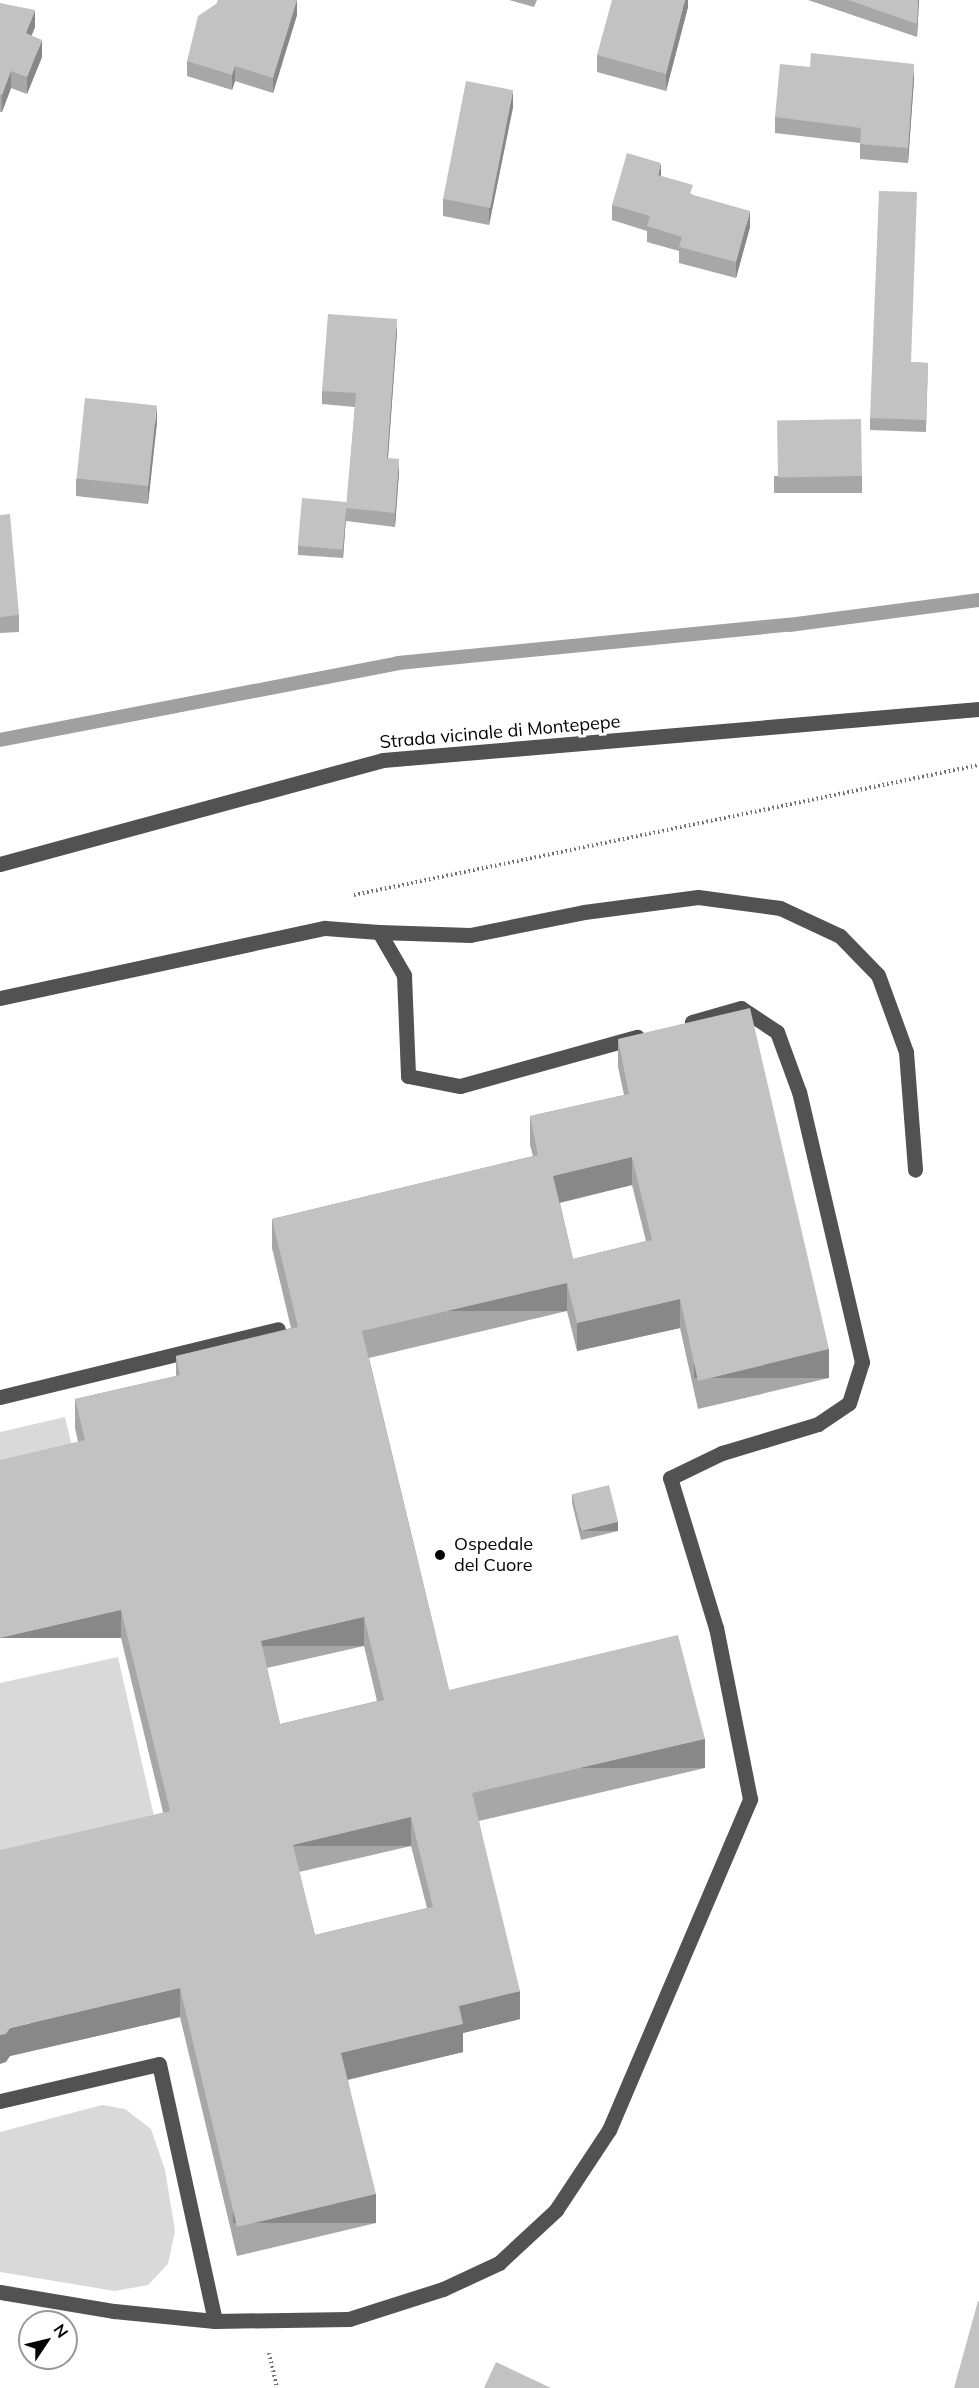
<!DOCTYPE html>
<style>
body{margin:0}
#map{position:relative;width:979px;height:2388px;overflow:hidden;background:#fff;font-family:Mulish,sans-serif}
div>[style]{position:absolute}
.green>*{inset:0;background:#d9d9d9}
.stream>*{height:14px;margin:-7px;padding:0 7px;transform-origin:7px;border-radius:7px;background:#a0a0a0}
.path>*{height:4px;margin-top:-2px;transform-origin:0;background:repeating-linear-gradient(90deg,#747474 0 1.5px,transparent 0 4.5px)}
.minor>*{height:15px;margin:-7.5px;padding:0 7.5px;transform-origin:7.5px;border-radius:7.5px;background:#525252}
.wall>*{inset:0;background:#a7a7a7;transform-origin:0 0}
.shaded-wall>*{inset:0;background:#888;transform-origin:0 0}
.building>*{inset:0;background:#c2c2c2;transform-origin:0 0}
.dots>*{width:16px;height:16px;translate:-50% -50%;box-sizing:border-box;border:3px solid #fff;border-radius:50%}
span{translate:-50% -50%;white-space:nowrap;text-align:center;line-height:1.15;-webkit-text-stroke:6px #fff;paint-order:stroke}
.street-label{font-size:18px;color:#000}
.poi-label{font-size:18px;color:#000}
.left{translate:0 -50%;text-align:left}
.north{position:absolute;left:18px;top:2310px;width:60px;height:60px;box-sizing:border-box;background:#fff;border:2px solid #999;border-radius:50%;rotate:55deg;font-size:16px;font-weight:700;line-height:24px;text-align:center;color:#000}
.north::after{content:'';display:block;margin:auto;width:21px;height:27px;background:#000;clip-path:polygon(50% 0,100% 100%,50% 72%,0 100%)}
</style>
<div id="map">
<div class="green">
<div style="clip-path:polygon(65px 1417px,74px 1455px,0 1471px,0 1432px)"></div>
<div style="clip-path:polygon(118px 1657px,158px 1834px,0 1869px,0 1683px)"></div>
<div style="clip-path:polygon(102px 2105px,125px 2109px,151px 2129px,165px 2170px,175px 2231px,168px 2264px,148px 2285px,115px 2291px,0 2272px,0 2132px)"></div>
</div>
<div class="stream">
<div style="left:0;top:740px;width:405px;rotate:-10.9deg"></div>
<div style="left:398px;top:663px;width:393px;rotate:-5.6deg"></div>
<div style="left:789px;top:625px;width:192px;rotate:-7.5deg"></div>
</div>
<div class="path">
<div style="left:354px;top:895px;width:638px;rotate:-11.75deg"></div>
<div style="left:269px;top:2353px;width:36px;rotate:77deg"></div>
</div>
<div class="minor">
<div style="left:0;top:864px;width:397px;rotate:-15.2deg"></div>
<div style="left:383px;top:760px;width:598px;rotate:-4.89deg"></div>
<div style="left:379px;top:932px;width:91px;rotate:1.9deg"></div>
<div style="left:470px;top:935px;width:116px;rotate:-11.4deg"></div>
<div style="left:584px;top:912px;width:115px;rotate:-7.5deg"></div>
<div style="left:698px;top:897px;width:83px;rotate:7.6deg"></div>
<div style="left:780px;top:908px;width:66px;rotate:25deg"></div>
<div style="left:840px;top:936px;width:54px;rotate:45.7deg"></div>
<div style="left:878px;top:975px;width:82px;rotate:70deg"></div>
<div style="left:906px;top:1052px;width:118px;rotate:85.6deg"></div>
<div style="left:0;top:998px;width:332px;rotate:-12.2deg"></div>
<div style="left:325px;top:928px;width:54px;rotate:4.2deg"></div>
<div style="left:379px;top:932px;width:50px;rotate:59.8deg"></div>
<div style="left:404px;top:975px;width:101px;rotate:87.7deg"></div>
<div style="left:408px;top:1076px;width:53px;rotate:10.9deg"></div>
<div style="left:460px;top:1086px;width:184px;rotate:-15.5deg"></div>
<div style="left:0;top:1397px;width:286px;rotate:-13.7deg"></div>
<div style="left:0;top:2101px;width:163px;rotate:-13.1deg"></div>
<div style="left:159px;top:2064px;width:263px;rotate:77.7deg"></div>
<div style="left:0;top:2292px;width:116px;rotate:9.5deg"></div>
<div style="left:114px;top:2311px;width:101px;rotate:5.7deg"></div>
<div style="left:215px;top:2321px;width:134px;rotate:-0.9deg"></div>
<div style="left:349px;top:2319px;width:99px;rotate:-17.7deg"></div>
<div style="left:443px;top:2289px;width:62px;rotate:-24.9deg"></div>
<div style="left:499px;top:2263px;width:78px;rotate:-42.9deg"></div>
<div style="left:556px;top:2210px;width:96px;rotate:-56.5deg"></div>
<div style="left:609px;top:2130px;width:360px;rotate:-66.9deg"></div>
<div style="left:750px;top:1799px;width:174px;rotate:-101.2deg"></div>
<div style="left:716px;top:1628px;width:157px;rotate:-107deg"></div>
<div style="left:670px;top:1478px;width:58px;rotate:-25.7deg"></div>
<div style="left:722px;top:1453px;width:100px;rotate:-16.8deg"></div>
<div style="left:818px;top:1424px;width:37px;rotate:-34deg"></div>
<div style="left:849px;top:1403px;width:43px;rotate:-72.4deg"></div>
<div style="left:862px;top:1362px;width:277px;rotate:-103.1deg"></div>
<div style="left:799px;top:1092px;width:64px;rotate:-110.1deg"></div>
<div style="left:777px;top:1032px;width:43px;rotate:-146.3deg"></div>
<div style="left:741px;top:1008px;width:51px;rotate:164.1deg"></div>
</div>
<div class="wall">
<div style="clip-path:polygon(509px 0,537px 0,534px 7px)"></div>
<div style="clip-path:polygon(688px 0,688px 7px,666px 91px,597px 72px,597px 55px)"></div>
<div style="clip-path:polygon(808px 0,919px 0,917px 37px)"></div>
<div style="clip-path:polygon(0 3px,35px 27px,31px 36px,42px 57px,27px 94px,11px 88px,2px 112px,0 112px)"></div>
<div style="clip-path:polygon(297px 3px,297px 15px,273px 93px,235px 81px,232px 90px,187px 76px,187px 61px)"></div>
<div style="clip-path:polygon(914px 79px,908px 163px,860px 159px,860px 143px,775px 133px,775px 117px)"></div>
<div style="clip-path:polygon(513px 107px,489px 225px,443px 216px,443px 199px)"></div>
<div style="clip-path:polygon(661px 176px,693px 195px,750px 227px,736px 278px,679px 263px,679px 251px,647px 242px,647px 231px,612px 220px,612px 205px)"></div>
<div style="clip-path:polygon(397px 332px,388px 458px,399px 472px,395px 527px,346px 521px,346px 517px,343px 558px,298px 555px,298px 546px,347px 502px,355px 407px,322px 404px,322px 391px)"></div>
<div style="clip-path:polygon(911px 362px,928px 363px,926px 432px,870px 430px,870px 418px)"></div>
<div style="clip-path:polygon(157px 422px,148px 504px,76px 496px,76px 479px)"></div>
<div style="left:862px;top:476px;width:17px;height:88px;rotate:90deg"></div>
<div style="clip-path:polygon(0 515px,19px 615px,19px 632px,0 633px)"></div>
<div style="clip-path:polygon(evenodd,618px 1039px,829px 1378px,698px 1409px,680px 1328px,577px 1351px,567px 1311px,369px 1358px,449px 1690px,705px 1768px,479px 1821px,520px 2019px,463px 2033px,463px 2052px,348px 2080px,376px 2223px,237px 2256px,180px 2017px,10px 2056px,6px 2062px,163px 1812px,121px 1638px,75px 1428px,75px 1399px,176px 1376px,176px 1356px,291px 1328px,272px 1248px,272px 1219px,533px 1156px,530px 1145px,530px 1116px,624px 1095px,618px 1067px,618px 1039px,632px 1185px,646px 1241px,573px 1259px,560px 1203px,632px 1185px,618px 1039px,364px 1646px,377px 1701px,280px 1724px,267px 1668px,364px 1646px,618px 1039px,411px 1846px,427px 1908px,315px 1935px,299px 1872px,411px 1846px)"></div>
<div style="clip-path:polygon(572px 1494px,618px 1531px,581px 1540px,572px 1503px)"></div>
</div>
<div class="shaded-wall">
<div style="clip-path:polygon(293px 0,297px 0,297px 15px,273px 93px,273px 78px)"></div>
<div style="clip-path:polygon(685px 0,688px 0,688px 7px,666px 91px,666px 74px)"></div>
<div style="clip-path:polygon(918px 0,919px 0,917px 37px,917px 24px)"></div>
<div style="clip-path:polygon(35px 10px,35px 27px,26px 50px,26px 33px)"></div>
<div style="clip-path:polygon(42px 40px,42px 57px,27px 94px,27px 77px)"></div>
<div style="clip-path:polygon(914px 64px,914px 79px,908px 163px,908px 148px)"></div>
<div style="clip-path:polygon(235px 66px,235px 81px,232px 90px,232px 75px)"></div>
<div style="clip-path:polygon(11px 71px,11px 88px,2px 112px,2px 95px)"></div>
<div style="clip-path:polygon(513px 90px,513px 107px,489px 225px,489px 208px)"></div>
<div style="clip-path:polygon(661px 163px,661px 179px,658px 175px)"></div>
<div style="clip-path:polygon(750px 211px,750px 227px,736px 278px,736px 262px)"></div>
<div style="clip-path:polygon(397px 319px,397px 332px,387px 471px,387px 458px)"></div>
<div style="clip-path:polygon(157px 405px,157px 422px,148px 504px,148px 487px)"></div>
<div style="clip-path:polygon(399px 459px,399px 472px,395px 527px,395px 513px)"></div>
<div style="clip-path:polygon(346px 508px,346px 517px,343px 558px,343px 549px)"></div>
<div style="clip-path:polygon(632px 1157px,632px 1185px,553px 1204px,553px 1176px)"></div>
<div style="left:567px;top:1283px;width:28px;height:211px;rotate:90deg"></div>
<div style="clip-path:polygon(680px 1299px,680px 1328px,577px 1351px,577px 1323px)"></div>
<div style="left:829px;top:1349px;width:29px;height:135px;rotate:90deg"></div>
<div style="left:618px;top:1522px;width:9px;height:38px;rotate:90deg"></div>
<div style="left:121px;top:1610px;width:28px;height:124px;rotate:90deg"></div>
<div style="left:364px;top:1617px;width:29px;height:106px;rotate:90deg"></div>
<div style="left:705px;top:1739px;width:29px;height:239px;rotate:90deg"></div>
<div style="left:411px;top:1817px;width:29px;height:121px;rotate:90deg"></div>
<div style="clip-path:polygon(180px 1988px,180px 2017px,10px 2056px,6px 2062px,0 2064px,0 2035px,10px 2028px)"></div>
<div style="clip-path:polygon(520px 1991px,520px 2019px,463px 2033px,463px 2052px,341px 2081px,341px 2053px,459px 2006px)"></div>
<div style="left:376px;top:2194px;width:29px;height:143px;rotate:90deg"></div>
</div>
<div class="building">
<div style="clip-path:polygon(218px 0,297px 0,273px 78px,235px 66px,232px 75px,187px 61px,198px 16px,216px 4px)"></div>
<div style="clip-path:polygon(612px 0,685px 0,666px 74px,597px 55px)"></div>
<div style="clip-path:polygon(848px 0,918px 0,917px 24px)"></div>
<div style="clip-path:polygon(0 3px,35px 10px,26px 33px,42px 40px,27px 77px,11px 71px,2px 95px,0 95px)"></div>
<div style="clip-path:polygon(811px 53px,914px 64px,908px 148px,860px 144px,861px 128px,775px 117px,780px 64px,810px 67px)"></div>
<div style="left:466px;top:81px;width:48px;height:120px;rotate:11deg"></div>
<div style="clip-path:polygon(627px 153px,661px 163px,658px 175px,693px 185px,690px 194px,750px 211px,736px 262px,679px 247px,682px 237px,647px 226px,650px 216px,612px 205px)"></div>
<div style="clip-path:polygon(879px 191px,917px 192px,911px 362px,928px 363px,926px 420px,870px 418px)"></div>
<div style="clip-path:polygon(328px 314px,397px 319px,387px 458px,399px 459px,395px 513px,346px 508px,356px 393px,322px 391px)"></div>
<div style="left:85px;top:398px;width:72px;height:81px;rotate:6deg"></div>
<div style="left:861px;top:419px;width:57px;height:84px;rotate:89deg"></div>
<div style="left:302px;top:498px;width:45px;height:48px;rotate:5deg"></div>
<div style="clip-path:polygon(10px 514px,19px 615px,0 617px,0 515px)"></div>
<div style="clip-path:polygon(evenodd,750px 1008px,829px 1349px,698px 1381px,680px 1299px,577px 1323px,567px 1283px,362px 1331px,449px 1690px,678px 1635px,705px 1739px,472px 1793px,520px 1991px,459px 2006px,463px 2024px,341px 2053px,376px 2194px,237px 2227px,180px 1988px,10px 2028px,6px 2034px,0 2035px,0 1850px,170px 1811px,121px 1610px,0 1638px,0 1460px,85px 1440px,75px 1399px,180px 1375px,176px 1356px,298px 1327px,272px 1219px,538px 1155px,530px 1116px,629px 1094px,618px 1039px,750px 1008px,632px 1157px,652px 1240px,573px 1259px,553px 1176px,632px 1157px,750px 1008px,364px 1617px,384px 1700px,280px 1724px,261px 1641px,364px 1617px,750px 1008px,411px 1817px,433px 1907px,315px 1935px,293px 1845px,411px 1817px)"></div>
<div style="left:609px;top:1485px;width:38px;height:38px;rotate:76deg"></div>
<div style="clip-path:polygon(978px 2301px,979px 2301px,979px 2388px,954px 2388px)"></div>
<div style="clip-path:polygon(496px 2362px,551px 2388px,484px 2388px)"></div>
</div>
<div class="dots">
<div style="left:440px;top:1555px;background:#000"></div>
</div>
<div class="street-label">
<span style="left:500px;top:732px;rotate:-5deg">Strada vicinale di Montepepe</span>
</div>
<div class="poi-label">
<span class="left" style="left:454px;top:1555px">Ospedale<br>del Cuore</span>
</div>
<div class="north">N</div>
</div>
